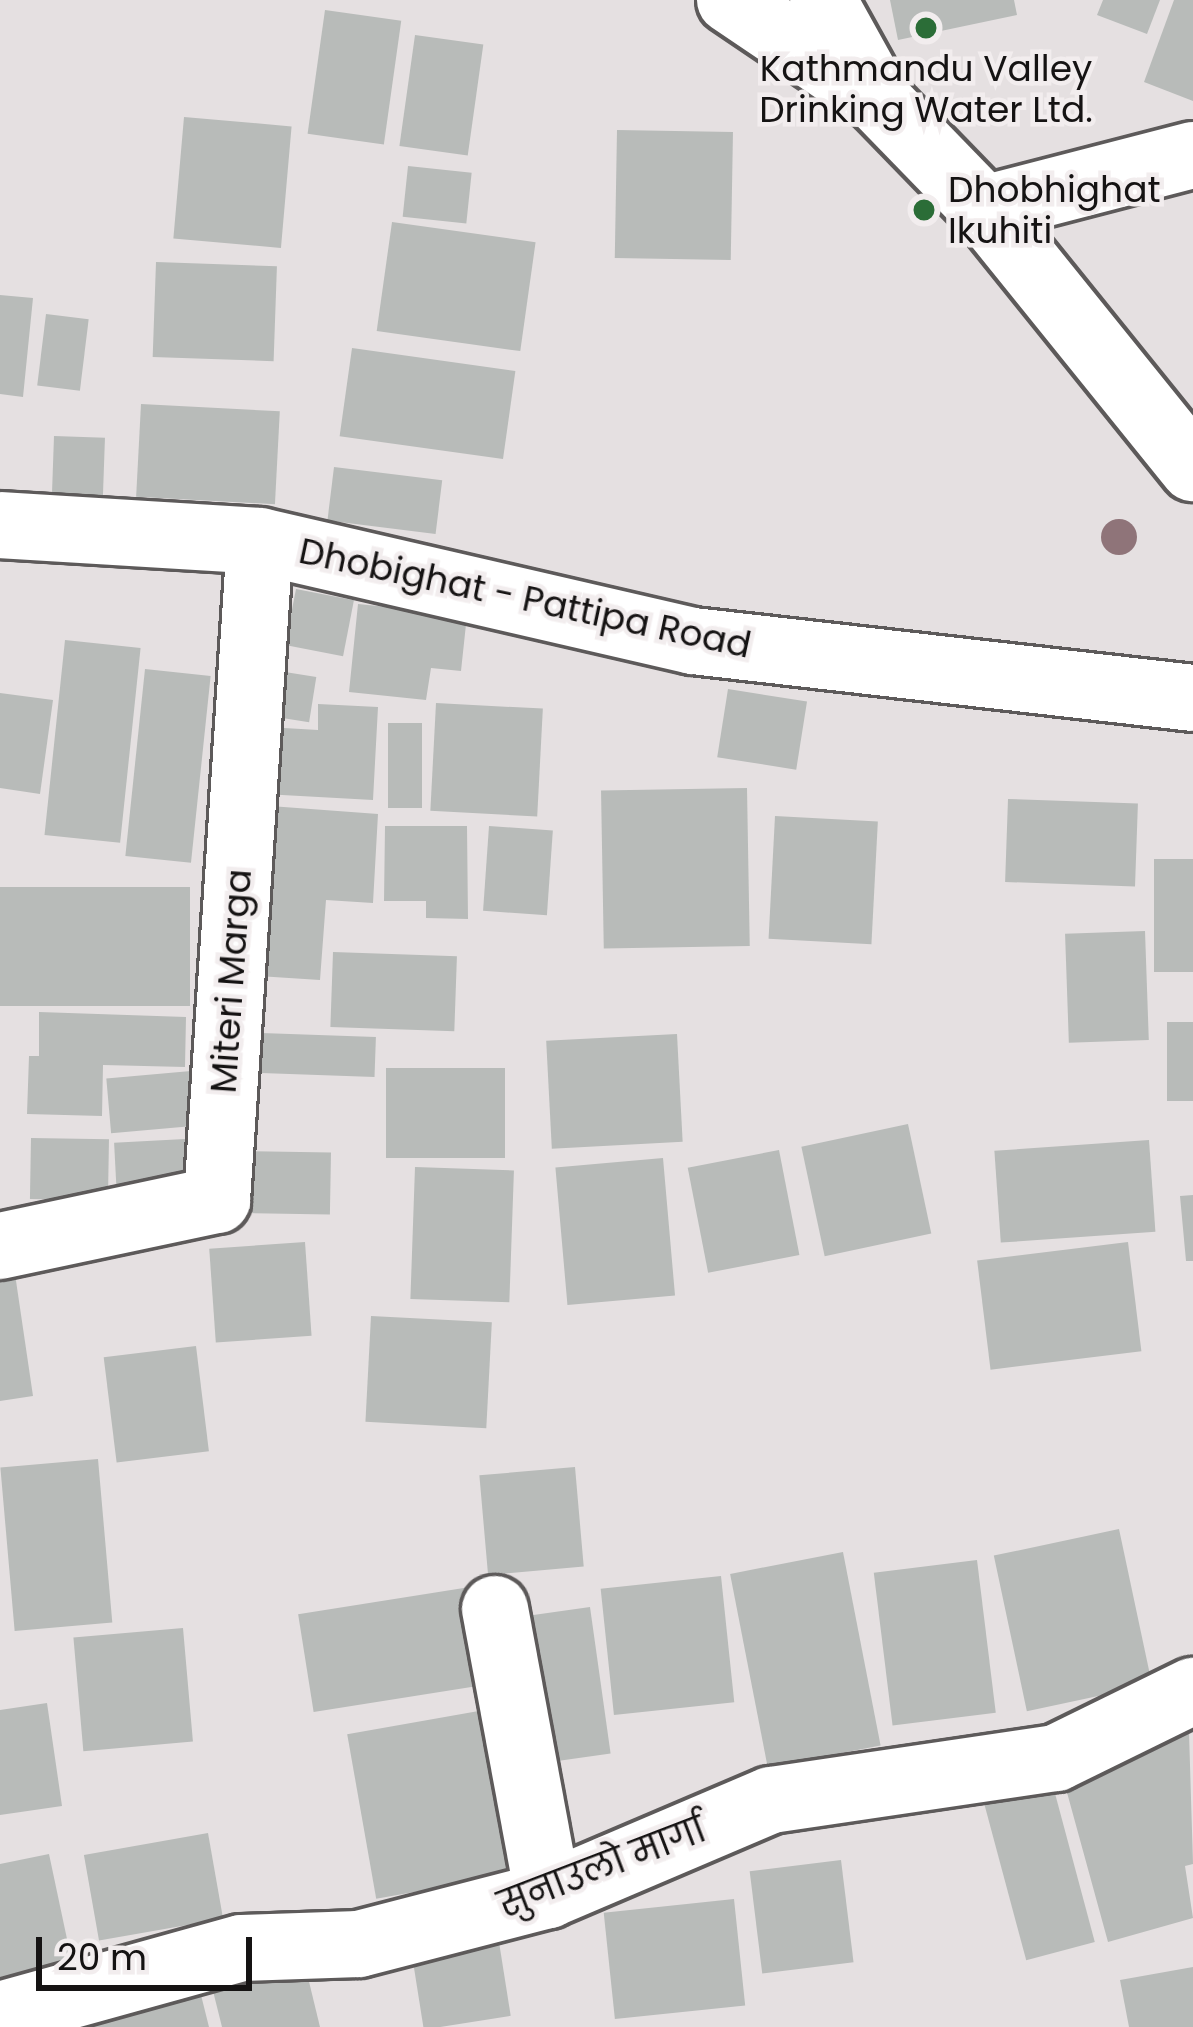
<!DOCTYPE html>
<meta charset="utf-8">
<style>
body{margin:0}
#map{position:relative;width:1193px;height:2027px;overflow:hidden;background:#e5e0e1;font-family:Poppins,"Noto Sans Devanagari",sans-serif}
div>[style]{position:absolute}
.building>*{inset:0;background:#b8bbb9;transform-origin:0 0}
.roads{filter:drop-shadow(3px 0 #5d5a5a) drop-shadow(-3px 0 #5d5a5a) drop-shadow(0 3px #5d5a5a) drop-shadow(0 -3px #5d5a5a)}
.minor>*{height:66px;margin:-33px;padding:0 33px;transform-origin:33px;border-radius:33px;background:#fff}
.trees>*{width:36px;height:36px;margin:-18px;border-radius:50%;background:#8f7479}
.dots>*{width:33px;height:33px;translate:-50% -50%;box-sizing:border-box;border:6px solid #f2edee;border-radius:50%}
span{translate:-50% -50%;white-space:nowrap;text-align:center;line-height:1.15;-webkit-text-stroke:9px #f2edee;paint-order:stroke}
.poi-label{font-size:36px;color:#151313}
.left{translate:0 -50%;text-align:left}
.street-label{font-size:36px;color:#151313}
.scale{position:absolute;left:36px;top:1937px;width:216px;height:54px;box-sizing:border-box;border:6px solid #151313;border-top:0;padding-left:15px;font-size:36px;line-height:42px;white-space:nowrap;color:#151313;-webkit-text-stroke:9px #f2edee;paint-order:stroke}
</style>
<div id="map">
<div class="building">
<div style="clip-path:polygon(890px 0,1014px 0,1017px 15px,898px 40px)"></div>
<div style="clip-path:polygon(1103px 0,1160px 0,1147px 34px,1097px 15px)"></div>
<div style="clip-path:polygon(1174px 0,1193px 0,1193px 101px,1144px 82px)"></div>
<div style="left:325px;top:10px;width:77px;height:125px;rotate:8deg"></div>
<div style="left:415px;top:35px;width:69px;height:112px;rotate:8deg"></div>
<div style="left:184px;top:117px;width:108px;height:122px;rotate:5deg"></div>
<div style="left:617px;top:130px;width:116px;height:128px;rotate:1deg"></div>
<div style="left:408px;top:166px;width:64px;height:51px;rotate:6deg"></div>
<div style="left:392px;top:222px;width:145px;height:110px;rotate:8deg"></div>
<div style="left:156px;top:262px;width:121px;height:95px;rotate:2deg"></div>
<div style="clip-path:polygon(0 295px,33px 298px,23px 397px,0 394px)"></div>
<div style="left:46px;top:314px;width:43px;height:72px;rotate:7deg"></div>
<div style="left:352px;top:348px;width:165px;height:89px;rotate:8deg"></div>
<div style="left:141px;top:404px;width:139px;height:93px;rotate:3deg"></div>
<div style="left:54px;top:436px;width:51px;height:60px;rotate:2deg"></div>
<div style="left:334px;top:467px;width:109px;height:54px;rotate:7deg"></div>
<div style="left:296px;top:589px;width:59px;height:57px;rotate:11deg"></div>
<div style="clip-path:polygon(358px 604px,467px 615px,461px 671px,431px 668px,426px 700px,349px 692px)"></div>
<div style="left:65px;top:640px;width:76px;height:196px;rotate:6deg"></div>
<div style="left:260px;top:668px;width:57px;height:46px;rotate:9deg"></div>
<div style="left:145px;top:669px;width:66px;height:188px;rotate:6deg"></div>
<div style="left:728px;top:689px;width:80px;height:69px;rotate:9deg"></div>
<div style="clip-path:polygon(0 693px,53px 700px,40px 794px,0 788px)"></div>
<div style="left:436px;top:703px;width:107px;height:108px;rotate:3deg"></div>
<div style="clip-path:polygon(318px 704px,378px 707px,373px 800px,264px 794px,267px 727px,318px 730px)"></div>
<div style="left:388px;top:723px;width:34px;height:85px"></div>
<div style="left:747px;top:788px;width:158px;height:146px;rotate:89deg"></div>
<div style="left:1008px;top:799px;width:130px;height:83px;rotate:2deg"></div>
<div style="clip-path:polygon(270px 806px,378px 814px,373px 903px,326px 900px,320px 980px,242px 975px)"></div>
<div style="left:775px;top:816px;width:103px;height:123px;rotate:3deg"></div>
<div style="clip-path:polygon(385px 826px,467px 826px,468px 919px,426px 918px,426px 901px,384px 901px)"></div>
<div style="left:489px;top:826px;width:64px;height:85px;rotate:4deg"></div>
<div style="left:1154px;top:859px;width:39px;height:113px"></div>
<div style="left:0;top:887px;width:190px;height:119px"></div>
<div style="left:1145px;top:931px;width:109px;height:80px;rotate:88deg"></div>
<div style="left:333px;top:952px;width:124px;height:75px;rotate:2deg"></div>
<div style="clip-path:polygon(39px 1012px,186px 1017px,185px 1067px,103px 1065px,102px 1116px,27px 1114px,29px 1056px,39px 1056px)"></div>
<div style="left:1193px;top:1022px;width:79px;height:26px;rotate:90deg"></div>
<div style="left:234px;top:1032px;width:142px;height:40px;rotate:2deg"></div>
<div style="left:677px;top:1034px;width:108px;height:131px;rotate:87deg"></div>
<div style="left:386px;top:1068px;width:119px;height:90px"></div>
<div style="left:191px;top:1071px;width:55px;height:85px;rotate:85deg"></div>
<div style="left:908px;top:1124px;width:112px;height:109px;rotate:78deg"></div>
<div style="left:31px;top:1138px;width:78px;height:61px;rotate:1deg"></div>
<div style="left:185px;top:1139px;width:58px;height:71px;rotate:87deg"></div>
<div style="left:1149px;top:1140px;width:92px;height:155px;rotate:86deg"></div>
<div style="left:779px;top:1150px;width:107px;height:93px;rotate:79deg"></div>
<div style="left:246px;top:1151px;width:85px;height:62px;rotate:1deg"></div>
<div style="left:663px;top:1158px;width:138px;height:108px;rotate:85deg"></div>
<div style="left:415px;top:1167px;width:99px;height:132px;rotate:2deg"></div>
<div style="clip-path:polygon(1193px 1195px,1193px 1261px,1186px 1261px,1180px 1196px)"></div>
<div style="left:305px;top:1242px;width:94px;height:96px;rotate:86deg"></div>
<div style="left:1128px;top:1242px;width:110px;height:152px;rotate:83deg"></div>
<div style="clip-path:polygon(15px 1274px,33px 1396px,0 1401px,0 1276px)"></div>
<div style="left:371px;top:1316px;width:121px;height:106px;rotate:3deg"></div>
<div style="left:196px;top:1346px;width:106px;height:93px;rotate:83deg"></div>
<div style="left:98px;top:1459px;width:164px;height:98px;rotate:85deg"></div>
<div style="left:575px;top:1467px;width:100px;height:96px;rotate:85deg"></div>
<div style="left:1119px;top:1529px;width:159px;height:128px;rotate:78deg"></div>
<div style="left:843px;top:1552px;width:197px;height:115px;rotate:79deg"></div>
<div style="left:977px;top:1560px;width:154px;height:104px;rotate:83deg"></div>
<div style="left:721px;top:1576px;width:127px;height:121px;rotate:84deg"></div>
<div style="left:470px;top:1587px;width:99px;height:174px;rotate:81deg"></div>
<div style="left:590px;top:1607px;width:148px;height:75px;rotate:82deg"></div>
<div style="left:183px;top:1628px;width:114px;height:110px;rotate:85deg"></div>
<div style="clip-path:polygon(47px 1703px,62px 1806px,0 1815px,0 1710px)"></div>
<div style="left:490px;top:1709px;width:167px;height:145px;rotate:80deg"></div>
<div style="clip-path:polygon(1189px 1732px,1193px 1864px,1185px 1866px,1193px 1918px,1108px 1942px,1060px 1767px)"></div>
<div style="left:1049px;top:1771px;width:177px;height:71px;rotate:75deg"></div>
<div style="left:208px;top:1833px;width:87px;height:126px;rotate:80deg"></div>
<div style="clip-path:polygon(49px 1854px,74px 1972px,0 1987px,0 1864px)"></div>
<div style="left:841px;top:1860px;width:103px;height:92px;rotate:83deg"></div>
<div style="left:734px;top:1899px;width:107px;height:131px;rotate:84deg"></div>
<div style="left:496px;top:1923px;width:94px;height:88px;rotate:81deg"></div>
<div style="clip-path:polygon(304px 1961px,320px 2027px,222px 2027px,211px 1983px)"></div>
<div style="clip-path:polygon(1193px 1967px,1193px 2027px,1129px 2027px,1120px 1980px)"></div>
<div style="clip-path:polygon(200px 1991px,209px 2027px,85px 2027px,83px 2021px)"></div>
</div>
<div class="roads">
<div class="minor">
<div style="left:730px;top:0;width:170px;rotate:34deg"></div>
<div style="left:823px;top:0;width:115px;rotate:61deg"></div>
<div style="left:879px;top:101px;width:151px;rotate:45.8deg"></div>
<div style="left:984px;top:209px;width:333px;rotate:51.1deg"></div>
<div style="left:984px;top:209px;width:216px;rotate:-14.5deg"></div>
<div style="left:0;top:525px;width:260px;rotate:3.5deg"></div>
<div style="left:260px;top:541px;width:444px;rotate:13deg"></div>
<div style="left:693px;top:641px;width:503px;rotate:6.5deg"></div>
<div style="left:0;top:1246px;width:222px;rotate:-12deg"></div>
<div style="left:217px;top:1200px;width:660px;rotate:-86.27deg"></div>
<div style="left:495px;top:1609px;width:291px;rotate:79.5deg"></div>
<div style="left:0;top:2015px;width:251px;rotate:-15.5deg"></div>
<div style="left:242px;top:1948px;width:117px;rotate:-2deg"></div>
<div style="left:359px;top:1944px;width:195px;rotate:-14.5deg"></div>
<div style="left:548px;top:1895px;width:242px;rotate:-23.1deg"></div>
<div style="left:771px;top:1800px;width:288px;rotate:-8.4deg"></div>
<div style="left:1056px;top:1758px;width:153px;rotate:-26.1deg"></div>
</div>
</div>
<div class="trees">
<div style="left:1119px;top:537px"></div>
</div>
<div class="dots">
<div style="left:926px;top:28px;background:#2b6d37"></div>
<div style="left:924px;top:210px;background:#2b6d37"></div>
</div>
<div class="poi-label">
<span style="left:926px;top:89px">Kathmandu Valley<br>Drinking Water Ltd.</span>
<span class="left" style="left:948px;top:210px">Dhobhighat<br>Ikuhiti</span>
</div>
<div class="street-label">
<span style="left:525px;top:598px;rotate:12deg">Dhobighat - Pattipa Road</span>
<span style="left:231px;top:981px;rotate:-86deg">Miteri Marga</span>
<span style="left:602px;top:1867px;rotate:-21deg">सुनाउलो मार्गा</span>
</div>
<div class="scale">20 m</div>
</div>
